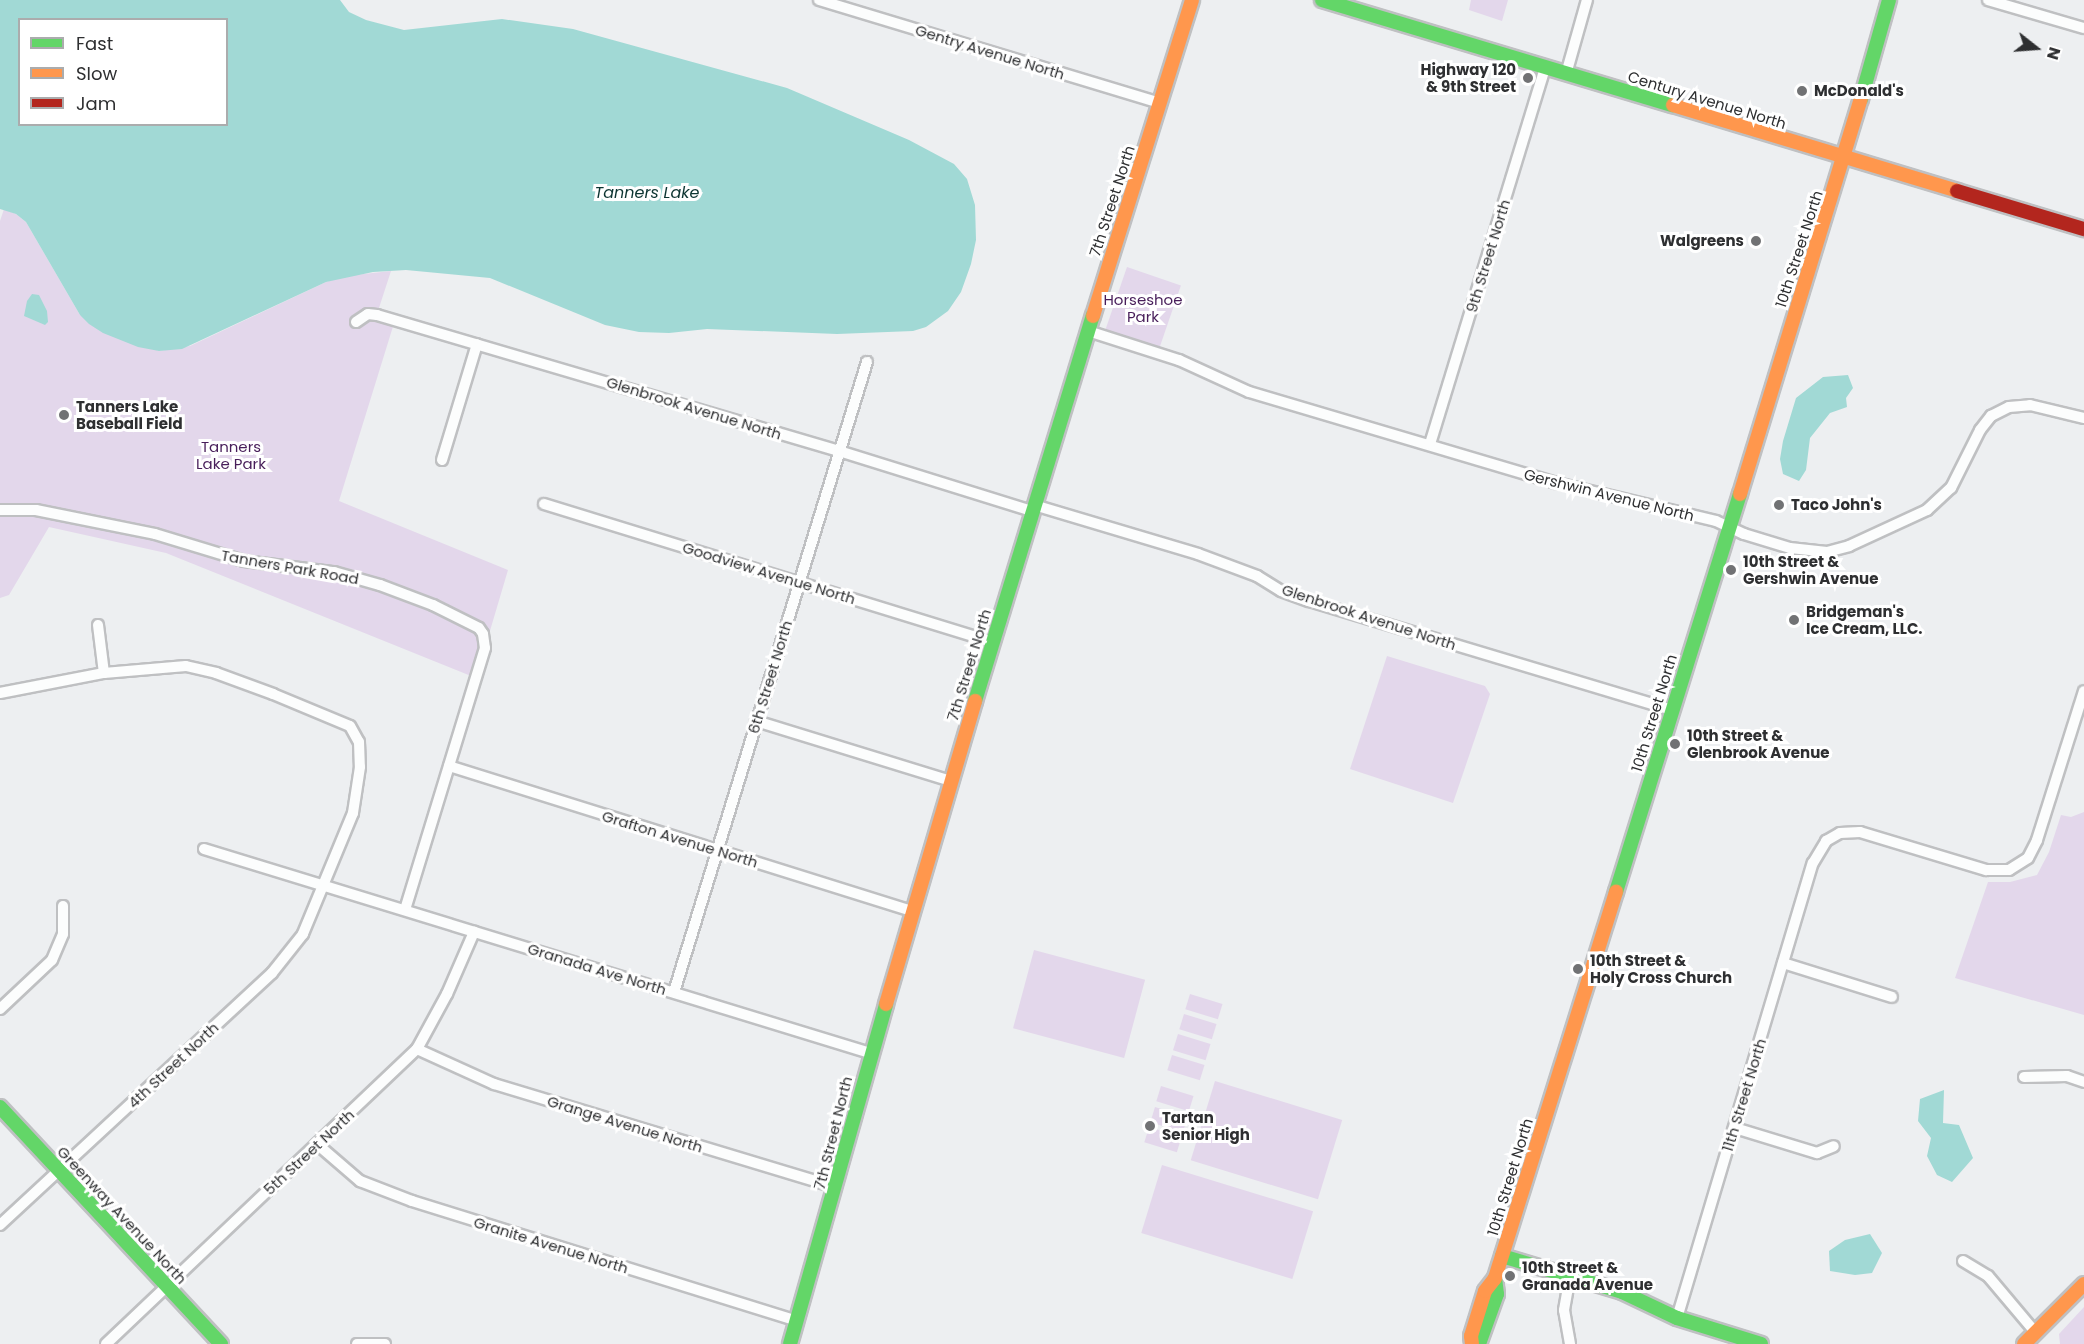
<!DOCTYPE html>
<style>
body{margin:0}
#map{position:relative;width:2084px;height:1344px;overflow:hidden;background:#edeff1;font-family:Poppins,sans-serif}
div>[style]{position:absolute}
.green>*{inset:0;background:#e3d7eb;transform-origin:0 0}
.water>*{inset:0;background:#a1d9d5}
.roads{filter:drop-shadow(2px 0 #bfc0c2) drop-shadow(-2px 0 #bfc0c2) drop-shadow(0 2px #bfc0c2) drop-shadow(0 -2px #bfc0c2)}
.street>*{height:10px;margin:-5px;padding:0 5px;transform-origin:5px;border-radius:5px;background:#fcfdfd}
.fast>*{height:14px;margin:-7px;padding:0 7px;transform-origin:7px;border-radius:7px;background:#63d668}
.slow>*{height:14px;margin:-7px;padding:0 7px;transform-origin:7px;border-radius:7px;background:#ff974d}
.jam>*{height:14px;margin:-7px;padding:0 7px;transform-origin:7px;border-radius:7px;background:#b3261e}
.dots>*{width:16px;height:16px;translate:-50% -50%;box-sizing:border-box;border:3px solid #fff;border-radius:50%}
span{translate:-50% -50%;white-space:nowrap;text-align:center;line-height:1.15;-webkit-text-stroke:6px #fff;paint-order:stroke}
.street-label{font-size:15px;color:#2e2f31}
.poi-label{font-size:15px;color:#2e2f31;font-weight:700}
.right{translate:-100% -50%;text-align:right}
.left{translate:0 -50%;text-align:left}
.park-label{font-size:15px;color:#481e5a}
.water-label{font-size:16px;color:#0c3431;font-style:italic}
.legend{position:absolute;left:18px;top:18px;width:210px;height:108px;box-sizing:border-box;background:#fff;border:2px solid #abacad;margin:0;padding:8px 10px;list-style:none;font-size:18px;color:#2e2f31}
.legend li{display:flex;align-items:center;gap:12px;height:30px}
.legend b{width:30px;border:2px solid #abacad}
.north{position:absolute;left:2006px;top:18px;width:60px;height:60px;-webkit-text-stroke:4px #fff;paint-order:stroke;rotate:107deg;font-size:16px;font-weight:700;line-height:24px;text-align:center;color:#2e2f31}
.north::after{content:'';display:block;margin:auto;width:21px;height:27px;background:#2e2f31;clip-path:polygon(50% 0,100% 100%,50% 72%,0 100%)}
</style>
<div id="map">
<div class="green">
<div style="clip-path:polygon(1471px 0,1508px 0,1502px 21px,1469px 10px)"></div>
<div style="clip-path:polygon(4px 209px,16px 214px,26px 222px,80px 315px,159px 351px,190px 346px,326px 282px,345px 276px,391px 271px,377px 314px,395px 320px,339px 501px,508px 570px,476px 678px,166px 553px,49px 527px,9px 595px,0 598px,0 221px)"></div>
<div style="left:1127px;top:267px;width:57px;height:66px;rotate:19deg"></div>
<div style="clip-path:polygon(1387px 656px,1485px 686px,1490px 694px,1453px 803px,1350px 769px)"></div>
<div style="clip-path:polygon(2084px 812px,2084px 1015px,1955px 978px,1988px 882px,2010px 882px,2037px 875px,2049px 852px,2061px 815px,2071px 817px)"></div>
<div style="left:1034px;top:950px;width:115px;height:81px;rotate:15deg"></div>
<div style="left:1190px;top:994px;width:34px;height:16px;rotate:17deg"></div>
<div style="left:1184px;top:1014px;width:34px;height:16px;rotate:17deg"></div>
<div style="left:1178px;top:1034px;width:34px;height:17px;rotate:17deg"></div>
<div style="left:1172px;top:1055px;width:34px;height:16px;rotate:17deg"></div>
<div style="left:1215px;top:1081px;width:133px;height:83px;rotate:17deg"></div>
<div style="left:1161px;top:1086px;width:34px;height:16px;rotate:17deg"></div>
<div style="left:1155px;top:1107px;width:34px;height:16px;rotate:17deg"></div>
<div style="left:1149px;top:1127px;width:34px;height:16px;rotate:17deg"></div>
<div style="left:1162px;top:1165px;width:158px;height:71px;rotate:17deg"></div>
<div style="clip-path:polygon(2084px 1307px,2084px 1344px,2060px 1344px,2059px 1334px)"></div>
</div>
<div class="water">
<div style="clip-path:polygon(evenodd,0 0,340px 0,349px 12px,366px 20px,404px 30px,502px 19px,573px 29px,787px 88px,909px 140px,954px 164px,967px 179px,975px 205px,976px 240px,971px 264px,961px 292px,948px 311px,926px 327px,913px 331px,837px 334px,707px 329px,669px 333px,639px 332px,605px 325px,490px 278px,406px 270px,373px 272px,326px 282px,182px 349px,159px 351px,138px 347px,103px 333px,89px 324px,80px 315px,26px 222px,16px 214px,0 209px,0 0,20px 20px,226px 20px,226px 124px,20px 124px,20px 20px)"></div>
<div style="clip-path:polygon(32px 294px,39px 295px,47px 311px,48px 322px,45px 325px,24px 316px,27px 301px)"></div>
<div style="clip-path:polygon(1848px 375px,1853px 388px,1846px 398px,1847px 407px,1830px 413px,1810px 438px,1806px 470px,1799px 481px,1783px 474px,1780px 459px,1783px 441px,1796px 398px,1823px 377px)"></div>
<div style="clip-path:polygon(1944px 1090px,1943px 1123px,1959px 1125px,1973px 1158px,1952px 1182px,1937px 1175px,1927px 1156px,1931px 1138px,1918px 1121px,1920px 1099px)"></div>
<div style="clip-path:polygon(1870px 1234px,1882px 1253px,1872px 1273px,1855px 1275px,1830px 1271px,1829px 1251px,1845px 1240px)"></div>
</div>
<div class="roads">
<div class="street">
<div style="left:819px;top:0;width:356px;rotate:16.8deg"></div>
<div style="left:1988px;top:0;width:100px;rotate:16.3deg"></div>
<div style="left:1566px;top:74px;width:77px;rotate:-74.2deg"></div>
<div style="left:356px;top:322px;width:14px;rotate:-34deg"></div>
<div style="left:368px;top:314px;width:9px;rotate:6deg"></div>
<div style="left:377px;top:315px;width:482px;rotate:16.4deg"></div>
<div style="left:839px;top:451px;width:202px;rotate:17.3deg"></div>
<div style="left:1088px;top:331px;width:96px;rotate:17.7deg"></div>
<div style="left:1179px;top:360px;width:77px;rotate:24.6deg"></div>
<div style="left:1249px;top:392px;width:321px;rotate:16.5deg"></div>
<div style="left:1557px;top:483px;width:163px;rotate:13.4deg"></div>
<div style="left:1716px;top:521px;width:31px;rotate:25deg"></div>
<div style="left:1744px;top:534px;width:48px;rotate:16.9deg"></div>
<div style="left:1790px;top:548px;width:37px;rotate:6deg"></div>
<div style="left:1827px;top:552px;width:23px;rotate:-15deg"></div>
<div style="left:1849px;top:546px;width:86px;rotate:-24.8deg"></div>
<div style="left:1927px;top:510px;width:33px;rotate:-43deg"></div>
<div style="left:1951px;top:488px;width:65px;rotate:-63.4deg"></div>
<div style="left:1980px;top:430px;width:18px;rotate:-52deg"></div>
<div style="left:1991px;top:416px;width:20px;rotate:-27deg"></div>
<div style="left:2009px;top:407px;width:21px;rotate:-5deg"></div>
<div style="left:2030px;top:405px;width:56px;rotate:13.5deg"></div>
<div style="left:1430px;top:444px;width:394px;rotate:-73deg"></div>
<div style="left:442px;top:460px;width:121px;rotate:-73.2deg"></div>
<div style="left:544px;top:504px;width:470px;rotate:17.1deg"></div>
<div style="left:1034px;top:505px;width:171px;rotate:16.6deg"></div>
<div style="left:1198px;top:554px;width:63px;rotate:20.4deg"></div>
<div style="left:1257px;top:576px;width:28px;rotate:32deg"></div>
<div style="left:1281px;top:591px;width:30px;rotate:20deg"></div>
<div style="left:1309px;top:601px;width:379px;rotate:16.7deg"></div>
<div style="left:0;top:510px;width:36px"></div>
<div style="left:36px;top:510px;width:121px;rotate:11.4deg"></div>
<div style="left:155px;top:534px;width:93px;rotate:16.9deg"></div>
<div style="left:244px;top:561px;width:91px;rotate:7deg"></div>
<div style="left:334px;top:572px;width:48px;rotate:15.8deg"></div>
<div style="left:380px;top:585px;width:57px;rotate:20.7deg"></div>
<div style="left:433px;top:605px;width:51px;rotate:26.6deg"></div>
<div style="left:479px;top:628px;width:7px;rotate:56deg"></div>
<div style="left:483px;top:634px;width:14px;rotate:82deg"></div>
<div style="left:485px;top:648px;width:274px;rotate:107deg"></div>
<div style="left:98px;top:625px;width:48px;rotate:82.9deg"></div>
<div style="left:0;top:693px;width:106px;rotate:-10.9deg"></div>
<div style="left:104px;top:673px;width:82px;rotate:-4.9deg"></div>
<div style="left:186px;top:666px;width:31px;rotate:13deg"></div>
<div style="left:216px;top:673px;width:61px;rotate:20.2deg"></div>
<div style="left:273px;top:694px;width:83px;rotate:22.6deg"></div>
<div style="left:350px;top:726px;width:18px;rotate:61deg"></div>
<div style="left:359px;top:742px;width:25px;rotate:88deg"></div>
<div style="left:360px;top:767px;width:47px;rotate:98.7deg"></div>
<div style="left:353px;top:813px;width:131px;rotate:112.5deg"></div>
<div style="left:303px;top:934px;width:50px;rotate:128.5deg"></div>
<div style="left:272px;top:973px;width:371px;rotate:137.2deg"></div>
<div style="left:756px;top:721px;width:204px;rotate:17.1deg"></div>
<div style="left:449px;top:766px;width:485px;rotate:17.4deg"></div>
<div style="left:204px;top:849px;width:697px;rotate:17.03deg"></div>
<div style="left:1783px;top:963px;width:114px;rotate:17.3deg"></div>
<div style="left:674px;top:992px;width:659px;rotate:-72.97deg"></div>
<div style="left:0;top:1009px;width:71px;rotate:-43.3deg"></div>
<div style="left:52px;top:960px;width:28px;rotate:-67deg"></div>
<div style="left:63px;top:934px;width:28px;rotate:-90deg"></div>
<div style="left:417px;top:1049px;width:85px;rotate:24.4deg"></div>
<div style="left:494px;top:1084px;width:357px;rotate:16.8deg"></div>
<div style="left:2024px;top:1077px;width:43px;rotate:-1.3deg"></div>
<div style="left:2067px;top:1076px;width:18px;rotate:19deg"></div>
<div style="left:1735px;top:1128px;width:86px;rotate:17deg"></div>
<div style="left:1817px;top:1153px;width:18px;rotate:-22deg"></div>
<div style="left:317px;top:1144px;width:57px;rotate:40.7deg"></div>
<div style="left:360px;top:1181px;width:56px;rotate:21deg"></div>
<div style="left:412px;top:1201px;width:403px;rotate:17.3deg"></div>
<div style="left:1963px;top:1261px;width:29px;rotate:31deg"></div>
<div style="left:1988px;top:1276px;width:75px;rotate:49.9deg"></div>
<div style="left:1570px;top:1276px;width:35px;rotate:100deg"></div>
<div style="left:1564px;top:1310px;width:35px;rotate:80deg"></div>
<div style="left:1677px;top:1318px;width:475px;rotate:-73.4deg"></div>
<div style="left:1813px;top:863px;width:26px;rotate:-59deg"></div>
<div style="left:1826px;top:841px;width:16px;rotate:-30deg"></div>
<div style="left:1840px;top:833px;width:20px;rotate:-3deg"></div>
<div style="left:1860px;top:832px;width:132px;rotate:16.8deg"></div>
<div style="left:1986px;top:870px;width:23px"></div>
<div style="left:2009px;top:870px;width:22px;rotate:-32deg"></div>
<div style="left:2028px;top:858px;width:20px;rotate:-63deg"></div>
<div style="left:2037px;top:840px;width:156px;rotate:-72.5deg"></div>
<div style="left:106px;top:1344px;width:429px;rotate:-43.5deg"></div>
<div style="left:417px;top:1049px;width:63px;rotate:-61.4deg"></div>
<div style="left:447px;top:994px;width:68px;rotate:-66.5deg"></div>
<div style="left:357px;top:1344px;width:28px"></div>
</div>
<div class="fast">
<div style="left:1322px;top:0;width:366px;rotate:16.7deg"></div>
<div style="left:1861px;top:99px;width:103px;rotate:-74.2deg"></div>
<div style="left:975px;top:701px;width:403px;rotate:-73deg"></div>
<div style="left:1616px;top:892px;width:417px;rotate:-72.7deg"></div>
<div style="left:0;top:1107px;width:324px;rotate:47deg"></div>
<div style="left:1502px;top:1256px;width:125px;rotate:16.7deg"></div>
<div style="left:1622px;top:1292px;width:61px;rotate:25.3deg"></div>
<div style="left:1677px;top:1318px;width:88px;rotate:17.2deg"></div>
<div style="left:790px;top:1344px;width:353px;rotate:-74.2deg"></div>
<div style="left:1479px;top:1344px;width:53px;rotate:-70.2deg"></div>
<div style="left:1497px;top:1294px;width:16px;rotate:-97deg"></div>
</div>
<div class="slow">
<div style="left:1673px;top:105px;width:297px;rotate:16.8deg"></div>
<div style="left:1093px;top:316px;width:331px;rotate:-72.6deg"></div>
<div style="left:1740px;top:494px;width:413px;rotate:-73deg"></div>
<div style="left:886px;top:1004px;width:316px;rotate:-73.6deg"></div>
<div style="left:1472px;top:1344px;width:8px;rotate:-97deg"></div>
<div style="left:1471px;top:1336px;width:47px;rotate:-72.7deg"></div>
<div style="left:1485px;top:1291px;width:16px;rotate:-52deg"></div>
<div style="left:1495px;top:1278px;width:405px;rotate:-72.6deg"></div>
<div style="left:2024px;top:1344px;width:85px;rotate:-45deg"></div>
</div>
<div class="jam">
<div style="left:1957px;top:191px;width:133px;rotate:16.7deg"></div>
</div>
</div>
<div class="dots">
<div style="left:1528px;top:78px;background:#717274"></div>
<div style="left:1802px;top:91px;background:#717274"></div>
<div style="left:1756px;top:241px;background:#717274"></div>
<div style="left:64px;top:415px;background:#717274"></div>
<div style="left:1779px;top:505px;background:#717274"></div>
<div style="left:1731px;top:570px;background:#717274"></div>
<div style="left:1794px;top:620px;background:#717274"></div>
<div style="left:1675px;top:744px;background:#717274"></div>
<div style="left:1578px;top:969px;background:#717274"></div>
<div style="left:1150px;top:1126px;background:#717274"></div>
<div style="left:1510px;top:1276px;background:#717274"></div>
</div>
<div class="street-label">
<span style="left:990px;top:52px;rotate:17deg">Gentry Avenue North</span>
<span style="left:1707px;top:100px;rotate:17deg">Century Avenue North</span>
<span style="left:1112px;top:201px;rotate:-72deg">7th Street North</span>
<span style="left:1799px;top:249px;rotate:-72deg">10th Street North</span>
<span style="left:1488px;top:256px;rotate:-73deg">9th Street North</span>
<span style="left:694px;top:408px;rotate:17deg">Glenbrook Avenue North</span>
<span style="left:1609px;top:495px;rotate:14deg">Gershwin Avenue North</span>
<span style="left:290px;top:567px;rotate:10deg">Tanners Park Road</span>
<span style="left:769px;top:573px;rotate:17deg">Goodview Avenue North</span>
<span style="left:1369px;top:617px;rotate:18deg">Glenbrook Avenue North</span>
<span style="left:969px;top:665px;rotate:-73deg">7th Street North</span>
<span style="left:770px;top:677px;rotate:-73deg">6th Street North</span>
<span style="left:1654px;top:713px;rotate:-73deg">10th Street North</span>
<span style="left:680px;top:839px;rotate:17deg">Grafton Avenue North</span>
<span style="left:597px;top:969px;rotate:17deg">Granada Ave North</span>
<span style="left:173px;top:1065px;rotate:-43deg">4th Street North</span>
<span style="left:1744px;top:1095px;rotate:-73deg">11th Street North</span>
<span style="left:625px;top:1124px;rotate:17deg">Grange Avenue North</span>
<span style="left:833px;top:1133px;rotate:-76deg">7th Street North</span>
<span style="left:309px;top:1152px;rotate:-43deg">5th Street North</span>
<span style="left:1510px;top:1177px;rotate:-73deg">10th Street North</span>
<span style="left:122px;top:1215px;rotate:47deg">Greenway Avenue North</span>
<span style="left:551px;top:1245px;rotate:17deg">Granite Avenue North</span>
</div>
<div class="poi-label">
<span class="right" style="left:1516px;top:78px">Highway 120<br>&amp; 9th Street</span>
<span class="left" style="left:1814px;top:91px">McDonald's</span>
<span class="right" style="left:1744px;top:241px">Walgreens</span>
<span class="left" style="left:76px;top:415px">Tanners Lake<br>Baseball Field</span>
<span class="left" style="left:1791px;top:505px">Taco John's</span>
<span class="left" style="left:1743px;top:570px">10th Street &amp;<br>Gershwin Avenue</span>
<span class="left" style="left:1806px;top:620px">Bridgeman's<br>Ice Cream, LLC.</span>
<span class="left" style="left:1687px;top:744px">10th Street &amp;<br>Glenbrook Avenue</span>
<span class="left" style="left:1590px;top:969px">10th Street &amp;<br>Holy Cross Church</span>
<span class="left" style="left:1162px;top:1126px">Tartan<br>Senior High</span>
<span class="left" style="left:1522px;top:1276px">10th Street &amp;<br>Granada Avenue</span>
</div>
<div class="park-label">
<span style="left:1143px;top:308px">Horseshoe<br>Park</span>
<span style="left:231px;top:455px">Tanners<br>Lake Park</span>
</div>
<div class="water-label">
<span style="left:647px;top:193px">Tanners Lake</span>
</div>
<ul class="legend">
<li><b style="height:8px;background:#63d668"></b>Fast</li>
<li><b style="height:8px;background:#ff974d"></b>Slow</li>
<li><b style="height:8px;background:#b3261e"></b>Jam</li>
</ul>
<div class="north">N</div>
</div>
